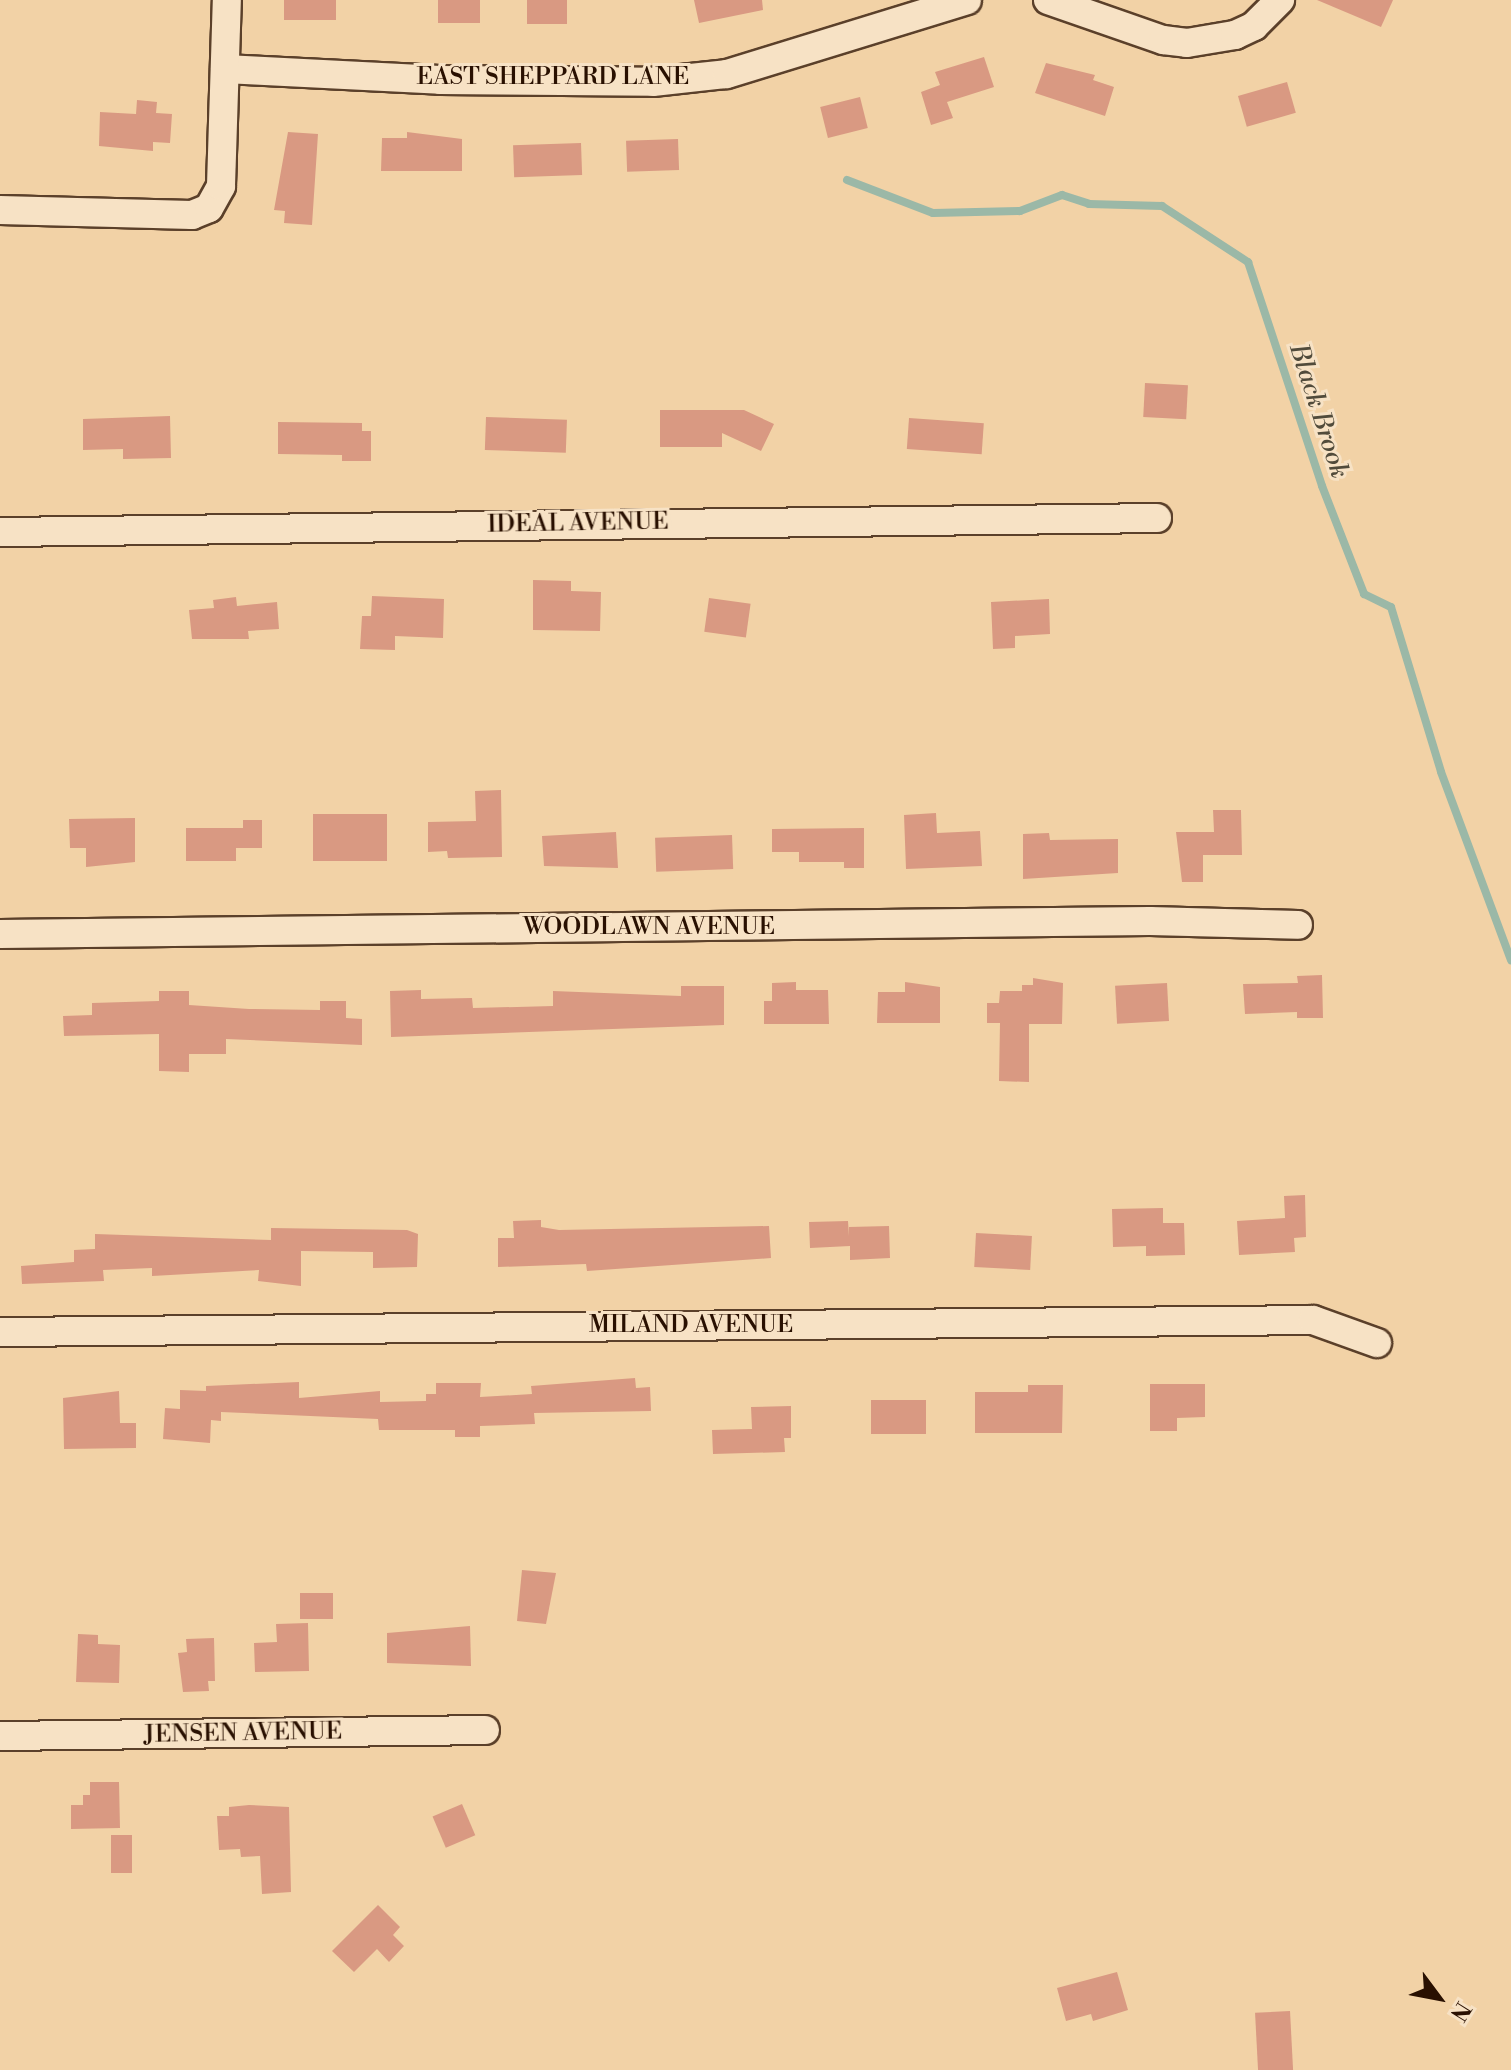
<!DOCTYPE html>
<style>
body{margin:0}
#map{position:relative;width:1511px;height:2070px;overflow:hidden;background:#f2d2a6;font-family:"Libre Bodoni",serif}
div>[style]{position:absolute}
.stream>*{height:8px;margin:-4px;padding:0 4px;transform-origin:4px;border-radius:4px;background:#9bb8a7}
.building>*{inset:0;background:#d99982;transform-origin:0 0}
.roads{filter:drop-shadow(2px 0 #5b402a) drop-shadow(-2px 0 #5b402a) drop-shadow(0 2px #5b402a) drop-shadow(0 -2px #5b402a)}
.street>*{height:28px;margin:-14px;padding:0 14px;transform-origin:14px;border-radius:14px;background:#f7e2c5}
span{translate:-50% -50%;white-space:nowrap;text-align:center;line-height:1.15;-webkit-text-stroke:6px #f7e2c5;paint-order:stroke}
.street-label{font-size:24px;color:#291001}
.water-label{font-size:26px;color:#514b3b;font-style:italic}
.north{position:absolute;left:1399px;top:1958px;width:80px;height:80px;-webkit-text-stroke:6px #f7e2c5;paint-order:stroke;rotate:122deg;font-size:22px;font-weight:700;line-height:32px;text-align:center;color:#291001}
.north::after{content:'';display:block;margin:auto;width:28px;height:36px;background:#291001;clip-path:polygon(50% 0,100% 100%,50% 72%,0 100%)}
</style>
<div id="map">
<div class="stream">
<div style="left:847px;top:180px;width:92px;rotate:21deg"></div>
<div style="left:933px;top:213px;width:87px;rotate:-1.3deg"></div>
<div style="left:1020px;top:211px;width:45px;rotate:-20.9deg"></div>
<div style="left:1062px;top:195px;width:28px;rotate:18deg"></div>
<div style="left:1089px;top:204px;width:73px;rotate:1.6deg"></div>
<div style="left:1162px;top:206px;width:103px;rotate:33.1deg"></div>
<div style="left:1248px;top:262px;width:236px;rotate:71.7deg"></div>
<div style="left:1322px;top:486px;width:116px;rotate:68.7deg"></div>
<div style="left:1364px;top:594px;width:30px;rotate:26deg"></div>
<div style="left:1391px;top:607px;width:172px;rotate:73.1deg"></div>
<div style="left:1441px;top:772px;width:201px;rotate:69.6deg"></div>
</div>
<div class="building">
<div style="left:284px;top:0;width:52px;height:20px"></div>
<div style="left:438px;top:0;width:42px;height:23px"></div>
<div style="left:527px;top:0;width:40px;height:24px"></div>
<div style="clip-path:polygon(694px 0,762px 0,763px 10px,699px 23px)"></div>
<div style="clip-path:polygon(1317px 0,1393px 0,1381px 27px)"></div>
<div style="clip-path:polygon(984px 57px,994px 87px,947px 102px,953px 118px,931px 125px,921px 92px,940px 85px,935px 72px)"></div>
<div style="clip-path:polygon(1046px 63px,1095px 75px,1093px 80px,1114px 87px,1105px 116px,1035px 93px)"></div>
<div style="left:1287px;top:82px;width:32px;height:51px;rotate:74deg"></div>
<div style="left:860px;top:97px;width:32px;height:41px;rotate:76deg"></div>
<div style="clip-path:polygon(137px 100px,157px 102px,156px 113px,172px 114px,170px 143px,153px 142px,153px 151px,99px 146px,100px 112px,136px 114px)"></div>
<div style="clip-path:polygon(288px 132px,318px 134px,312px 225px,284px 223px,285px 211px,274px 210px)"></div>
<div style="clip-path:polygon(407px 132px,462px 139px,462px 171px,381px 171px,382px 138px,407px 138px)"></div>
<div style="left:678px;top:139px;width:31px;height:52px;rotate:88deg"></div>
<div style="left:581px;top:143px;width:32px;height:68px;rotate:88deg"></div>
<div style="left:1145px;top:383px;width:43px;height:34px;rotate:3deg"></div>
<div style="clip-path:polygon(660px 410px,744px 410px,774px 424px,761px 451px,722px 433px,722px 447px,660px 447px)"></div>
<div style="clip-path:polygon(170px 416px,171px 458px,123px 459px,123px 449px,83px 450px,83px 419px)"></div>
<div style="left:486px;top:417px;width:81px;height:33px;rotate:2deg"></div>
<div style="left:909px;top:418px;width:75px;height:31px;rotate:4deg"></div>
<div style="clip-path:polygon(278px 422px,362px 423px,362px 431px,371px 431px,371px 461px,342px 461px,342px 455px,278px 454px)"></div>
<div style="clip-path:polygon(533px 580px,571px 581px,571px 591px,601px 592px,600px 631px,533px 630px)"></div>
<div style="clip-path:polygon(372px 596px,444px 599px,443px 638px,395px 636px,395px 650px,360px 649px,362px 616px,371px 616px)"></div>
<div style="clip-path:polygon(236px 597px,237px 606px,277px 602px,279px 629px,248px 631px,249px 639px,192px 639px,189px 610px,214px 608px,213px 600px)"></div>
<div style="left:709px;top:598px;width:42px;height:34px;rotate:8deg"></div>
<div style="clip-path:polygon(1049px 599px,1050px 634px,1015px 636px,1015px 648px,993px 649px,991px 602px)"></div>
<div style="clip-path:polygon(501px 790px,502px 857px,448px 858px,447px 851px,428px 852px,428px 822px,476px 821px,475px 791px)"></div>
<div style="clip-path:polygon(1213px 810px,1241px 810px,1242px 855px,1203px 855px,1203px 882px,1182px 882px,1176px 832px,1214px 832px)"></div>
<div style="clip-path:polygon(936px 813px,937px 833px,980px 831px,982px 866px,906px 869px,904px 815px)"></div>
<div style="left:387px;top:814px;width:47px;height:74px;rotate:90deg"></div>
<div style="clip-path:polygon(135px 818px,135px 862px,86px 867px,86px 848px,70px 848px,69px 819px)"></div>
<div style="clip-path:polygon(243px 820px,262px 820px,262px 848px,236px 848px,236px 861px,186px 861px,186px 828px,243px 828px)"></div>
<div style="clip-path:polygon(864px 828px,864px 868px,844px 868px,844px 862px,799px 862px,799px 852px,772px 852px,772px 829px)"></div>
<div style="clip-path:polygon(616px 832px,618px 868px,544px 866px,542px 836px)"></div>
<div style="clip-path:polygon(1049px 833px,1050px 840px,1118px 839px,1118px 873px,1023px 879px,1023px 834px)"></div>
<div style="left:732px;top:835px;width:34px;height:77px;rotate:88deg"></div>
<div style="clip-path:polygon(1322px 975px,1323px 1018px,1297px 1018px,1297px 1012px,1245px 1014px,1243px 984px,1298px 983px,1297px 976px)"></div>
<div style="clip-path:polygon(1033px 978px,1063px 983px,1062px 1024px,1029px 1024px,1029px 1082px,999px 1081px,1000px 1023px,987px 1023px,987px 1003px,999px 1003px,1000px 991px,1022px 991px,1022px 985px,1033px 985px)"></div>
<div style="clip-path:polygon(796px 982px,796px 990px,828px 990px,829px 1024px,764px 1024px,764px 1001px,772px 1001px,772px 983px)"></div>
<div style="clip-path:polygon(905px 982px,940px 987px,940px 1023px,877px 1023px,878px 992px,905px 992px)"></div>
<div style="left:1167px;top:983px;width:38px;height:52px;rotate:87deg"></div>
<div style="clip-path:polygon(681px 986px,724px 986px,724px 1025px,391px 1037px,390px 991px,421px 990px,421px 999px,472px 998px,473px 1008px,553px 1006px,553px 991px,681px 996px)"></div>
<div style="clip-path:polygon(159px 991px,189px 991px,189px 1005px,249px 1009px,320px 1010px,320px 1001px,346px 1001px,346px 1018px,362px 1019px,362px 1045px,226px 1039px,226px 1054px,189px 1054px,189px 1072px,159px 1071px,159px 1034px,64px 1036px,63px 1016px,92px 1015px,92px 1003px,159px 1001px)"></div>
<div style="clip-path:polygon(1305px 1195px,1306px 1237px,1294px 1238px,1295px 1252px,1239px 1255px,1237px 1221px,1285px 1218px,1284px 1196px)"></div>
<div style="clip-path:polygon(1163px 1208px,1163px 1223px,1184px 1223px,1185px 1255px,1146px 1256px,1146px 1246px,1113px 1247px,1112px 1209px)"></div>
<div style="clip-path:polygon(541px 1220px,541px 1227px,559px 1230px,769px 1226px,771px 1258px,587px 1271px,586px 1264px,498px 1267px,498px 1238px,514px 1238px,513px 1221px)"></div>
<div style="clip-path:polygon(848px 1221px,849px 1236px,849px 1227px,889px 1226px,890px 1258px,850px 1260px,850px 1246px,810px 1248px,809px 1222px)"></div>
<div style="clip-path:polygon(271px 1228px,407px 1230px,418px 1234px,417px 1267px,373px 1268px,373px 1252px,301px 1251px,301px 1286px,258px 1281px,259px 1270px,152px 1276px,152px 1268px,103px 1270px,104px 1281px,22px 1284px,21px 1266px,74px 1262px,74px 1250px,95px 1249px,95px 1234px,271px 1240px)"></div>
<div style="left:976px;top:1233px;width:56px;height:34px;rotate:3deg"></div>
<div style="clip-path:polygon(635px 1378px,636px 1388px,650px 1387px,651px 1411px,534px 1413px,535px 1424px,480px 1426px,480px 1437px,455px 1437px,455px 1430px,379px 1430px,378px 1419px,221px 1412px,221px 1421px,211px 1420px,210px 1443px,163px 1439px,165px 1408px,180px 1409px,180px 1390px,206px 1391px,206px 1386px,299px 1382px,299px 1398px,380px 1391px,380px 1402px,426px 1401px,426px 1394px,436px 1394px,436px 1383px,481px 1383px,480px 1397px,532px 1394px,531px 1386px)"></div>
<div style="clip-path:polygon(1150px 1384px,1205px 1384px,1205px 1417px,1177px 1418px,1177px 1431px,1150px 1431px)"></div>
<div style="clip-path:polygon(1028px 1385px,1063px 1385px,1062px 1433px,975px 1433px,975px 1392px,1028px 1392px)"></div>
<div style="clip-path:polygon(119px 1391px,120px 1423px,136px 1423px,136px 1448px,64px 1449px,63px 1398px)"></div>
<div style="left:871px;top:1400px;width:55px;height:34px"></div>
<div style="clip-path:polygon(791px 1406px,791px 1438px,784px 1438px,785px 1452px,713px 1454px,712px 1430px,752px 1429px,751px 1407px)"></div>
<div style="clip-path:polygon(522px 1570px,556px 1573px,546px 1624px,517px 1621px)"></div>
<div style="left:333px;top:1593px;width:26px;height:33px;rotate:90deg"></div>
<div style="clip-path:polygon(308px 1623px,309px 1671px,255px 1672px,254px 1643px,277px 1642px,276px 1624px)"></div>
<div style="clip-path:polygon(470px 1626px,471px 1666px,387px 1663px,387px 1633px)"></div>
<div style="clip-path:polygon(78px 1634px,98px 1635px,98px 1644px,120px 1645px,119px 1683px,76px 1682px)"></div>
<div style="clip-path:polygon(214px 1638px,215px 1681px,208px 1681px,209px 1691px,183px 1692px,178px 1653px,187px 1652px,186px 1639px)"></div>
<div style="clip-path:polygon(90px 1782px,119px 1782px,120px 1828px,71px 1829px,71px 1805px,83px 1805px,83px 1795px,90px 1795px)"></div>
<div style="left:462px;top:1804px;width:34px;height:32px;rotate:67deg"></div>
<div style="clip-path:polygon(249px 1805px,289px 1807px,291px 1892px,262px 1894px,260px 1856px,241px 1857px,240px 1849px,219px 1850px,217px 1816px,229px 1816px,229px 1807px)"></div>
<div style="left:132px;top:1835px;width:38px;height:21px;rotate:90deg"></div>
<div style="clip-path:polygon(378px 1905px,400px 1927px,393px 1935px,404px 1946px,389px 1962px,377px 1949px,354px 1972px,332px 1951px)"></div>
<div style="clip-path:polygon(1117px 1972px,1128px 2010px,1093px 2021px,1091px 2014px,1066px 2021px,1057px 1988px)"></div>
<div style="left:1290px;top:2011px;width:59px;height:35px;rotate:87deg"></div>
</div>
<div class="roads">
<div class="street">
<div style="left:1048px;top:0;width:122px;rotate:19.2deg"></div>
<div style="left:1163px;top:40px;width:24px;rotate:7deg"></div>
<div style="left:1187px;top:43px;width:49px;rotate:-9.5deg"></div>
<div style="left:1235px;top:35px;width:21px;rotate:-25deg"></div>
<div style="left:1254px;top:26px;width:37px;rotate:-45deg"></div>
<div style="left:225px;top:69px;width:215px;rotate:2.9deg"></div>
<div style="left:440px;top:80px;width:213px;rotate:0.5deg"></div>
<div style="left:653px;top:82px;width:74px;rotate:-6.2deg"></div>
<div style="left:727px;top:74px;width:251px;rotate:-17.1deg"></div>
<div style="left:0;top:210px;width:192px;rotate:1.5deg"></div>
<div style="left:192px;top:215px;width:18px;rotate:-22deg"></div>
<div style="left:209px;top:208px;width:25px;rotate:-61deg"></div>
<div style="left:221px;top:186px;width:186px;rotate:-88.2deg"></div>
<div style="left:0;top:532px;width:1157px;rotate:-0.69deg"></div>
<div style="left:0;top:934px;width:1150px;rotate:-0.65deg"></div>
<div style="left:1150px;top:921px;width:148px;rotate:1.5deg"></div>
<div style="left:0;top:1332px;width:1313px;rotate:-0.52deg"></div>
<div style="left:1313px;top:1320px;width:68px;rotate:19.8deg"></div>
<div style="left:0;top:1736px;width:485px;rotate:-0.7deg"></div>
</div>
</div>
<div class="street-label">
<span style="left:553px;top:78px">EAST SHEPPARD LANE</span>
<span style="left:578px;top:524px;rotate:-1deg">IDEAL AVENUE</span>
<span style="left:649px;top:928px">WOODLAWN AVENUE</span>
<span style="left:691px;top:1326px">MILAND AVENUE</span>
<span style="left:243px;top:1734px;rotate:-1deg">JENSEN AVENUE</span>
</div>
<div class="water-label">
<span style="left:1318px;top:411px;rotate:72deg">Black Brook</span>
</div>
<div class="north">N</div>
</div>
